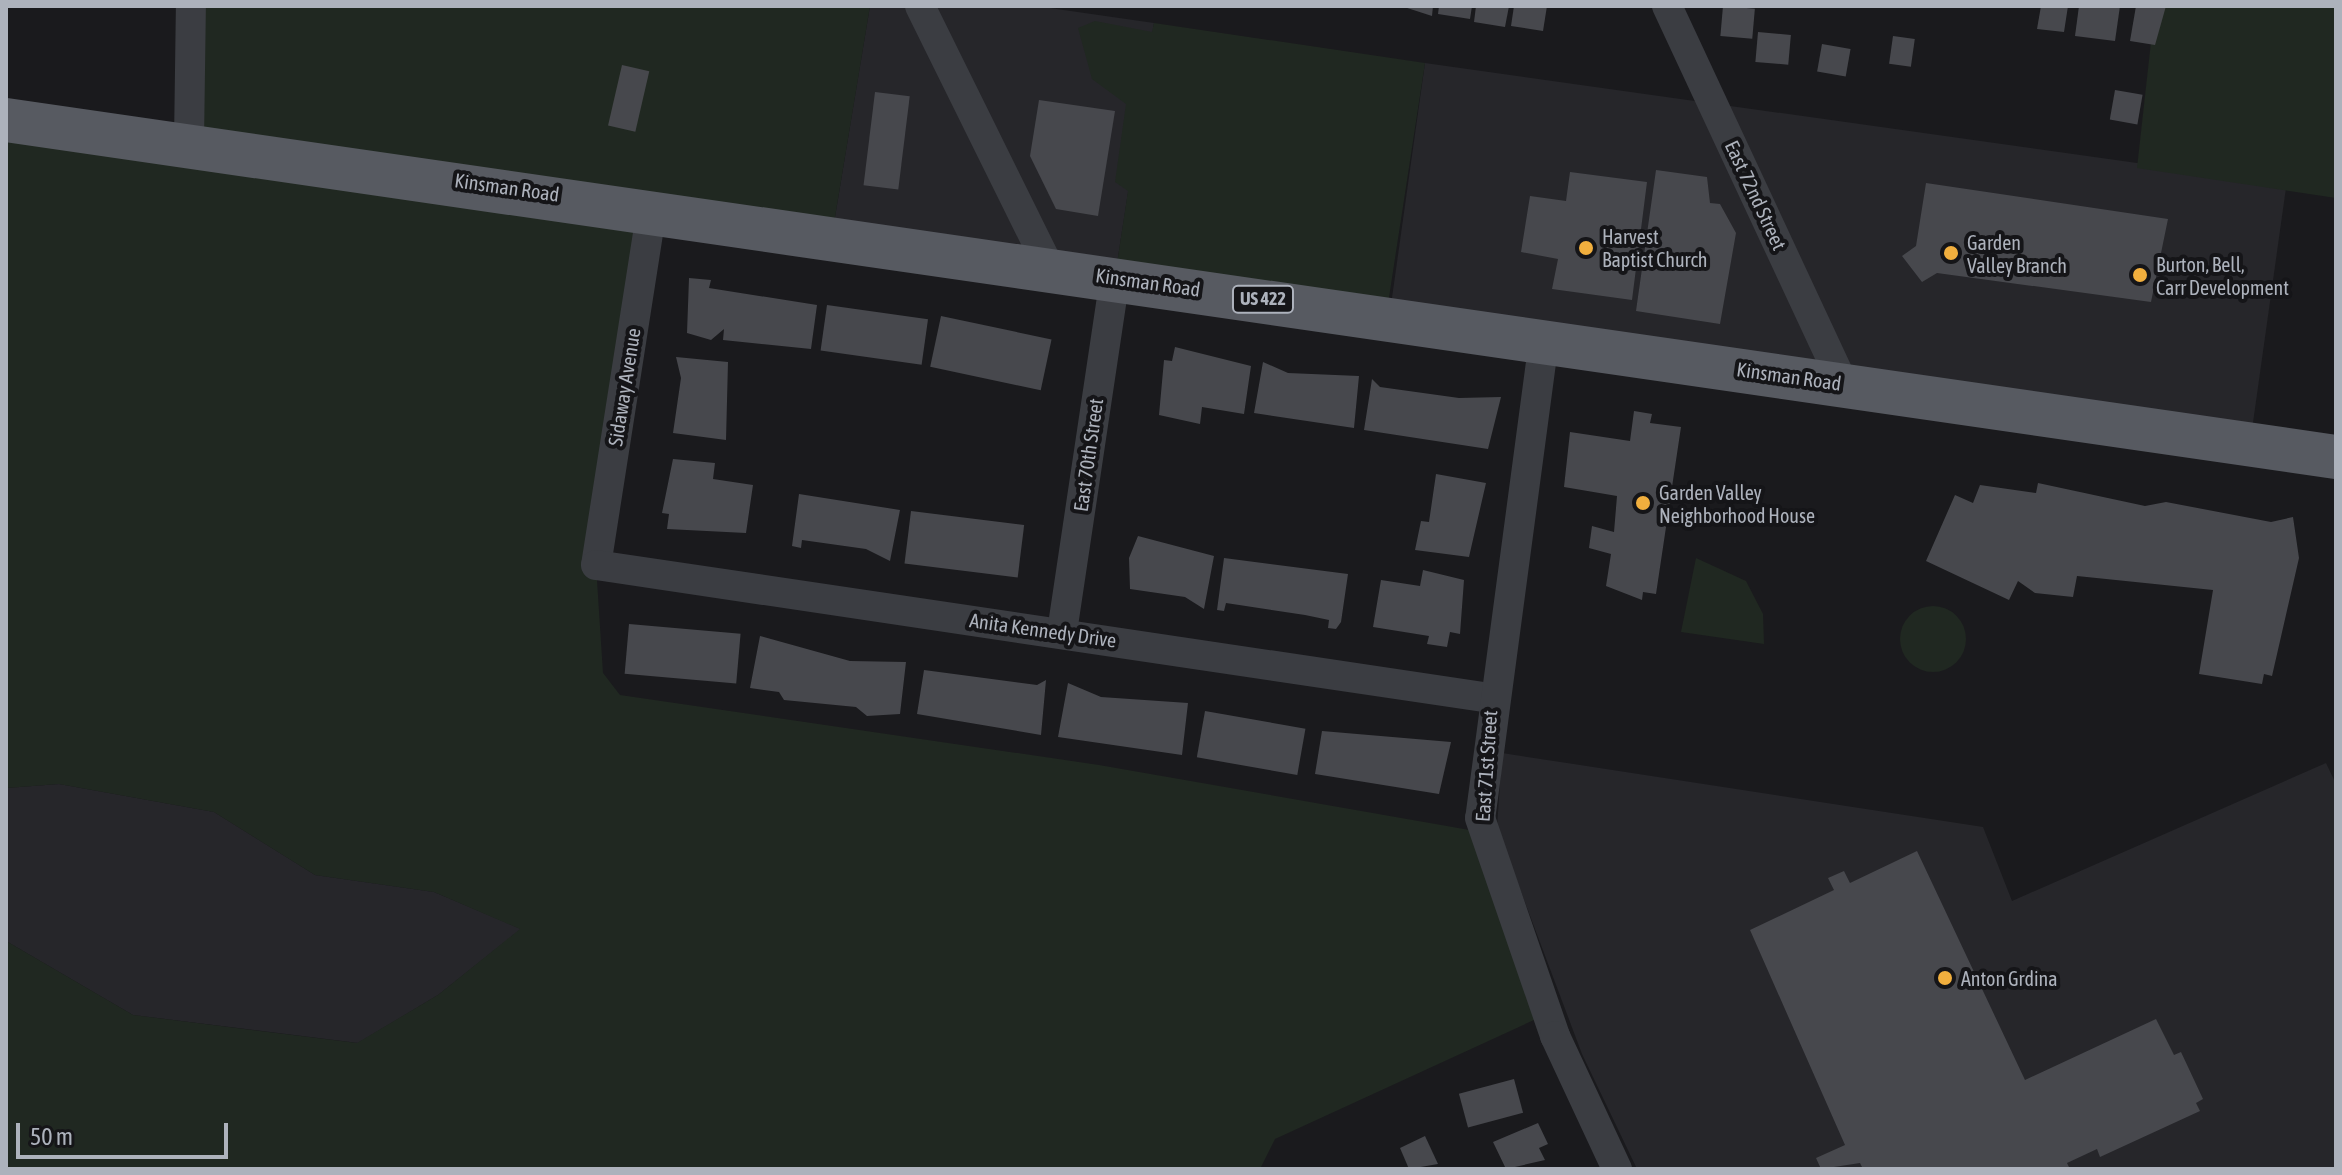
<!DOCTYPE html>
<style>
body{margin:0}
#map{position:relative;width:2342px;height:1175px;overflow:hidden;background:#1a1a1d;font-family:"Asap Condensed",sans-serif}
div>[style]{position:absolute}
.built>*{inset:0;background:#26262a;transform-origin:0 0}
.green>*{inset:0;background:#202821}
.round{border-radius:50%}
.building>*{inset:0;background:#47484d;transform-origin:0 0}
.street>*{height:30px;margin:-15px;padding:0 15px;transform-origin:15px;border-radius:15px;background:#3b3d42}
.primary>*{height:44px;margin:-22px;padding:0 22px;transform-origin:22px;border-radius:22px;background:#575a61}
.dots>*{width:22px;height:22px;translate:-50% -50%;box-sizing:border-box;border:4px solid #151518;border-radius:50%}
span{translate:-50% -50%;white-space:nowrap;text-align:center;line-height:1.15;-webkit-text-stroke:8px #151518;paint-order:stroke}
.shield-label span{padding:2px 6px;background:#151518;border:2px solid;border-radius:6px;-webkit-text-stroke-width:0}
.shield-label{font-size:18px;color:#adb2bc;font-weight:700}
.street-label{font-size:20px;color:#adb2bc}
.poi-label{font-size:20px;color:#adb2bc}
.left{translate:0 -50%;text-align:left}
.frame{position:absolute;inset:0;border:8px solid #adb2bc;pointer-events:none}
.scale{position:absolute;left:16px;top:1123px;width:212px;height:36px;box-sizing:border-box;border:4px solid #adb2bc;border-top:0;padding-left:10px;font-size:24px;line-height:28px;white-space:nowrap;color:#adb2bc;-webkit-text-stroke:6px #151518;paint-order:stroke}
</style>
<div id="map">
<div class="built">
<div style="clip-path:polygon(870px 6px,1036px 6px,1154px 23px,1115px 277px,832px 235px)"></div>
<div style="left:1425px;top:63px;width:870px;height:257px;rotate:8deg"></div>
<div style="clip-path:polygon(1502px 753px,1983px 827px,2012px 901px,2326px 763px,2336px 784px,2336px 1169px,1637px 1169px,1582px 1054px,1497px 828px)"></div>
<div style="clip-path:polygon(59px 784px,214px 812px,315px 875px,434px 892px,521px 929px,438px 995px,358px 1043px,133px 1015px,6px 941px,6px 788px)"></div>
</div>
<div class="green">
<div style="clip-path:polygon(191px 6px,870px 6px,832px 235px,652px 208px,596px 565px,603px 673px,620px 695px,1099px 765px,1481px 832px,1547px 1014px,1275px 1139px,1260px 1169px,6px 1169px,6px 941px,133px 1015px,357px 1043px,438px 995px,520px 929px,434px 892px,315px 875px,214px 812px,59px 784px,6px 788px,6px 120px,189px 141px)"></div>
<div style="clip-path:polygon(2155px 6px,2336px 6px,2336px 198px,2137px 168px)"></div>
<div style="clip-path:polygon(1095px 21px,1152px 32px,1154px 23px,1425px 63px,1386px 317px,1115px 277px,1128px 191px,1115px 182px,1126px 104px,1092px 79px,1078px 28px)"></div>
<div style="clip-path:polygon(1696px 558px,1746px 581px,1763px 614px,1764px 644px,1681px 632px)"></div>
<div class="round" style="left:1900px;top:606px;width:66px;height:66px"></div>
</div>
<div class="building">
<div style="clip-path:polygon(1401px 6px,1433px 6px,1432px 16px)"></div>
<div style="clip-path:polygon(1439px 6px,1472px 6px,1470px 19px,1438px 14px)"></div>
<div style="clip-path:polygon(1476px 6px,1509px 6px,1505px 27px,1474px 22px)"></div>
<div style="clip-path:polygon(1514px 6px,1547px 6px,1543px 31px,1511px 26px)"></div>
<div style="left:1723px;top:6px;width:32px;height:30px;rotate:5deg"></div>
<div style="clip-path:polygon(2041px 6px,2068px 6px,2064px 32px,2037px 29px)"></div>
<div style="clip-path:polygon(2079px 6px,2120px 6px,2115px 41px,2075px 36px)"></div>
<div style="clip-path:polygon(2136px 6px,2166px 6px,2155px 45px,2130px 41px)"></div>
<div style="left:1758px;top:32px;width:33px;height:30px;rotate:5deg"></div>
<div style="left:1893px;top:36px;width:22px;height:28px;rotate:8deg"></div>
<div style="left:1822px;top:44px;width:29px;height:28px;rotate:10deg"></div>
<div style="left:622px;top:65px;width:28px;height:62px;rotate:13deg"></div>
<div style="left:2115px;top:90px;width:28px;height:30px;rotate:10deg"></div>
<div style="left:875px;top:92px;width:35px;height:94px;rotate:7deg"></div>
<div style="clip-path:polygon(1039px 100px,1115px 111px,1098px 216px,1056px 209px,1030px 156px)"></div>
<div style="clip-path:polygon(1656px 170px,1707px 177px,1710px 203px,1720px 204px,1736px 233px,1720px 324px,1636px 311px)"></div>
<div style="clip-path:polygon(1570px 172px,1647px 182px,1632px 300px,1552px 289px,1558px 259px,1521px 252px,1530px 196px,1566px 201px)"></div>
<div style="clip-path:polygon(1926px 183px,2168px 219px,2151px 302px,1937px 273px,1922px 282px,1902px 256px,1916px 246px)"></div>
<div style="clip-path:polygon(689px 278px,711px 280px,709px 288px,817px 305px,811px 349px,723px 340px,724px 329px,711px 340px,687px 333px)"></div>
<div style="left:827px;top:305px;width:102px;height:46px;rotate:8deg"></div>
<div style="left:941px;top:316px;width:113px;height:52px;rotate:12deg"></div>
<div style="clip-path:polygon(1175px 347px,1251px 366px,1244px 414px,1202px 407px,1200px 424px,1159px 415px,1164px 360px,1172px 361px)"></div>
<div style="clip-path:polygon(676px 357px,728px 362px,726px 440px,673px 433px,681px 378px)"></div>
<div style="clip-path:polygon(1263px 362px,1288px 373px,1359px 376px,1354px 428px,1254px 413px)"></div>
<div style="clip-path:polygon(1372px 379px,1380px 387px,1459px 398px,1501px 397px,1488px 449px,1364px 430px)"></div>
<div style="clip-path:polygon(1634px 411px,1652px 414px,1650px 423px,1681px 427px,1656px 594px,1643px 592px,1642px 600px,1606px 586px,1611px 554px,1589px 548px,1592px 526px,1614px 532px,1617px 496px,1564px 487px,1570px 432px,1630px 441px)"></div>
<div style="clip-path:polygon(673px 459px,715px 463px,713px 479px,753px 485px,746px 533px,667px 529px,669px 514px,662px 513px)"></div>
<div style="clip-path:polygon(1436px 474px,1486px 483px,1469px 557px,1415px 550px,1421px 521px,1429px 522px)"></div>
<div style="clip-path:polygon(2038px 483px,2145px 506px,2166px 502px,2271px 522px,2293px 517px,2299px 558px,2272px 676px,2264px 674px,2262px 684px,2199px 674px,2213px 590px,2077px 576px,2073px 597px,2035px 593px,2018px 581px,2009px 600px,1926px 561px,1955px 495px,1973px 503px,1980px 485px,2036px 493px)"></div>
<div style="clip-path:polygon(799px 494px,900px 510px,890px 561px,866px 549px,802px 540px,801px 548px,792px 546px)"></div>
<div style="left:911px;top:511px;width:114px;height:53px;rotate:7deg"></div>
<div style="clip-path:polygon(1138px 536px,1214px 556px,1204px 609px,1185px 597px,1130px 589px,1129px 558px)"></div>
<div style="clip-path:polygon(1224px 558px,1348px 574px,1341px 622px,1336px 629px,1328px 628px,1329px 620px,1305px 615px,1226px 603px,1224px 611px,1217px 610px)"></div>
<div style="clip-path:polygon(1423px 570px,1464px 580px,1460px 634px,1450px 632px,1447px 647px,1427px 644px,1429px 636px,1373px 627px,1381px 580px,1420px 586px)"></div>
<div style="left:629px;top:624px;width:112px;height:50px;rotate:5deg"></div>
<div style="clip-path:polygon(760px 636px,850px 661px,906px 662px,900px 714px,867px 716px,856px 707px,784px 700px,779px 692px,750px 688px)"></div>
<div style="clip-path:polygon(924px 670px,1037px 685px,1046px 680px,1041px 735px,917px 714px)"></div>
<div style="clip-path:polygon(1068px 683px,1101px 697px,1188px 703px,1182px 755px,1058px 737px)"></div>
<div style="left:1205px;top:711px;width:102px;height:47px;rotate:10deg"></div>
<div style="clip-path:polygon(1322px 731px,1451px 742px,1439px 794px,1315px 774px)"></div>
<div style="clip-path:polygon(1917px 851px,2025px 1080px,2156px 1019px,2174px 1055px,2181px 1052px,2203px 1099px,2196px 1103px,2200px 1111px,2100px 1157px,2097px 1149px,2067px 1163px,2070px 1169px,1863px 1169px,1860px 1163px,1821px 1169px,1816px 1158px,1845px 1145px,1750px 930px,1834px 890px,1828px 878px,1844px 871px,1850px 883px)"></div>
<div style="left:1514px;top:1079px;width:35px;height:57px;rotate:75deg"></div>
<div style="clip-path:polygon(1538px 1123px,1548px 1144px,1539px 1148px,1545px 1160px,1506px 1169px,1493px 1142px)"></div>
<div style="clip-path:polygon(1425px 1136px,1438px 1164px,1409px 1169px,1400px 1148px)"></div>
</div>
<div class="street">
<div style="left:920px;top:6px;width:291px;rotate:63.7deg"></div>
<div style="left:1667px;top:6px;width:418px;rotate:65deg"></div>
<div style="left:189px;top:142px;width:136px;rotate:-89.2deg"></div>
<div style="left:652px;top:208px;width:361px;rotate:98.9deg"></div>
<div style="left:596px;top:565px;width:904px;rotate:8.46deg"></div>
<div style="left:1544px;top:340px;width:482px;rotate:97.6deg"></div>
<div style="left:1480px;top:818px;width:231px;rotate:71deg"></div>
<div style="left:1555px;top:1036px;width:147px;rotate:65deg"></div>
<div style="left:1062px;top:632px;width:359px;rotate:-81.5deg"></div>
</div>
<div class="primary">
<div style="left:6px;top:120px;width:2354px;rotate:8.23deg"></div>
</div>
<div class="dots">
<div style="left:1586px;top:248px;background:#f1af3e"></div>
<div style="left:1951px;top:253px;background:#f1af3e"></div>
<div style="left:2140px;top:275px;background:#f1af3e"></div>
<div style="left:1643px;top:503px;background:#f1af3e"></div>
<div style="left:1945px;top:978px;background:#f1af3e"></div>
</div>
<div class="shield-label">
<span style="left:1263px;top:299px">US 422</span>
</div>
<div class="street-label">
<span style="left:507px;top:187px;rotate:8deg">Kinsman Road</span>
<span style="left:1756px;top:195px;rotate:65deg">East 72nd Street</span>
<span style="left:1148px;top:282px;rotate:8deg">Kinsman Road</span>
<span style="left:1789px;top:376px;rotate:8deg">Kinsman Road</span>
<span style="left:624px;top:387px;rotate:-81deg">Sidaway Avenue</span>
<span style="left:1088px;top:455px;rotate:-82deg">East 70th Street</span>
<span style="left:1043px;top:630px;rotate:8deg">Anita Kennedy Drive</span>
<span style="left:1486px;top:766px;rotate:-86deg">East 71st Street</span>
</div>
<div class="poi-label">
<span class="left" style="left:1602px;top:248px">Harvest<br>Baptist Church</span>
<span class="left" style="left:1967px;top:254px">Garden<br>Valley Branch</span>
<span class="left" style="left:2156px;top:276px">Burton, Bell,<br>Carr Development</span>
<span class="left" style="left:1659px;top:504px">Garden Valley<br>Neighborhood House</span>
<span class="left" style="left:1961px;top:978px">Anton Grdina</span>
</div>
<div class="frame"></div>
<div class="scale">50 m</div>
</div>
